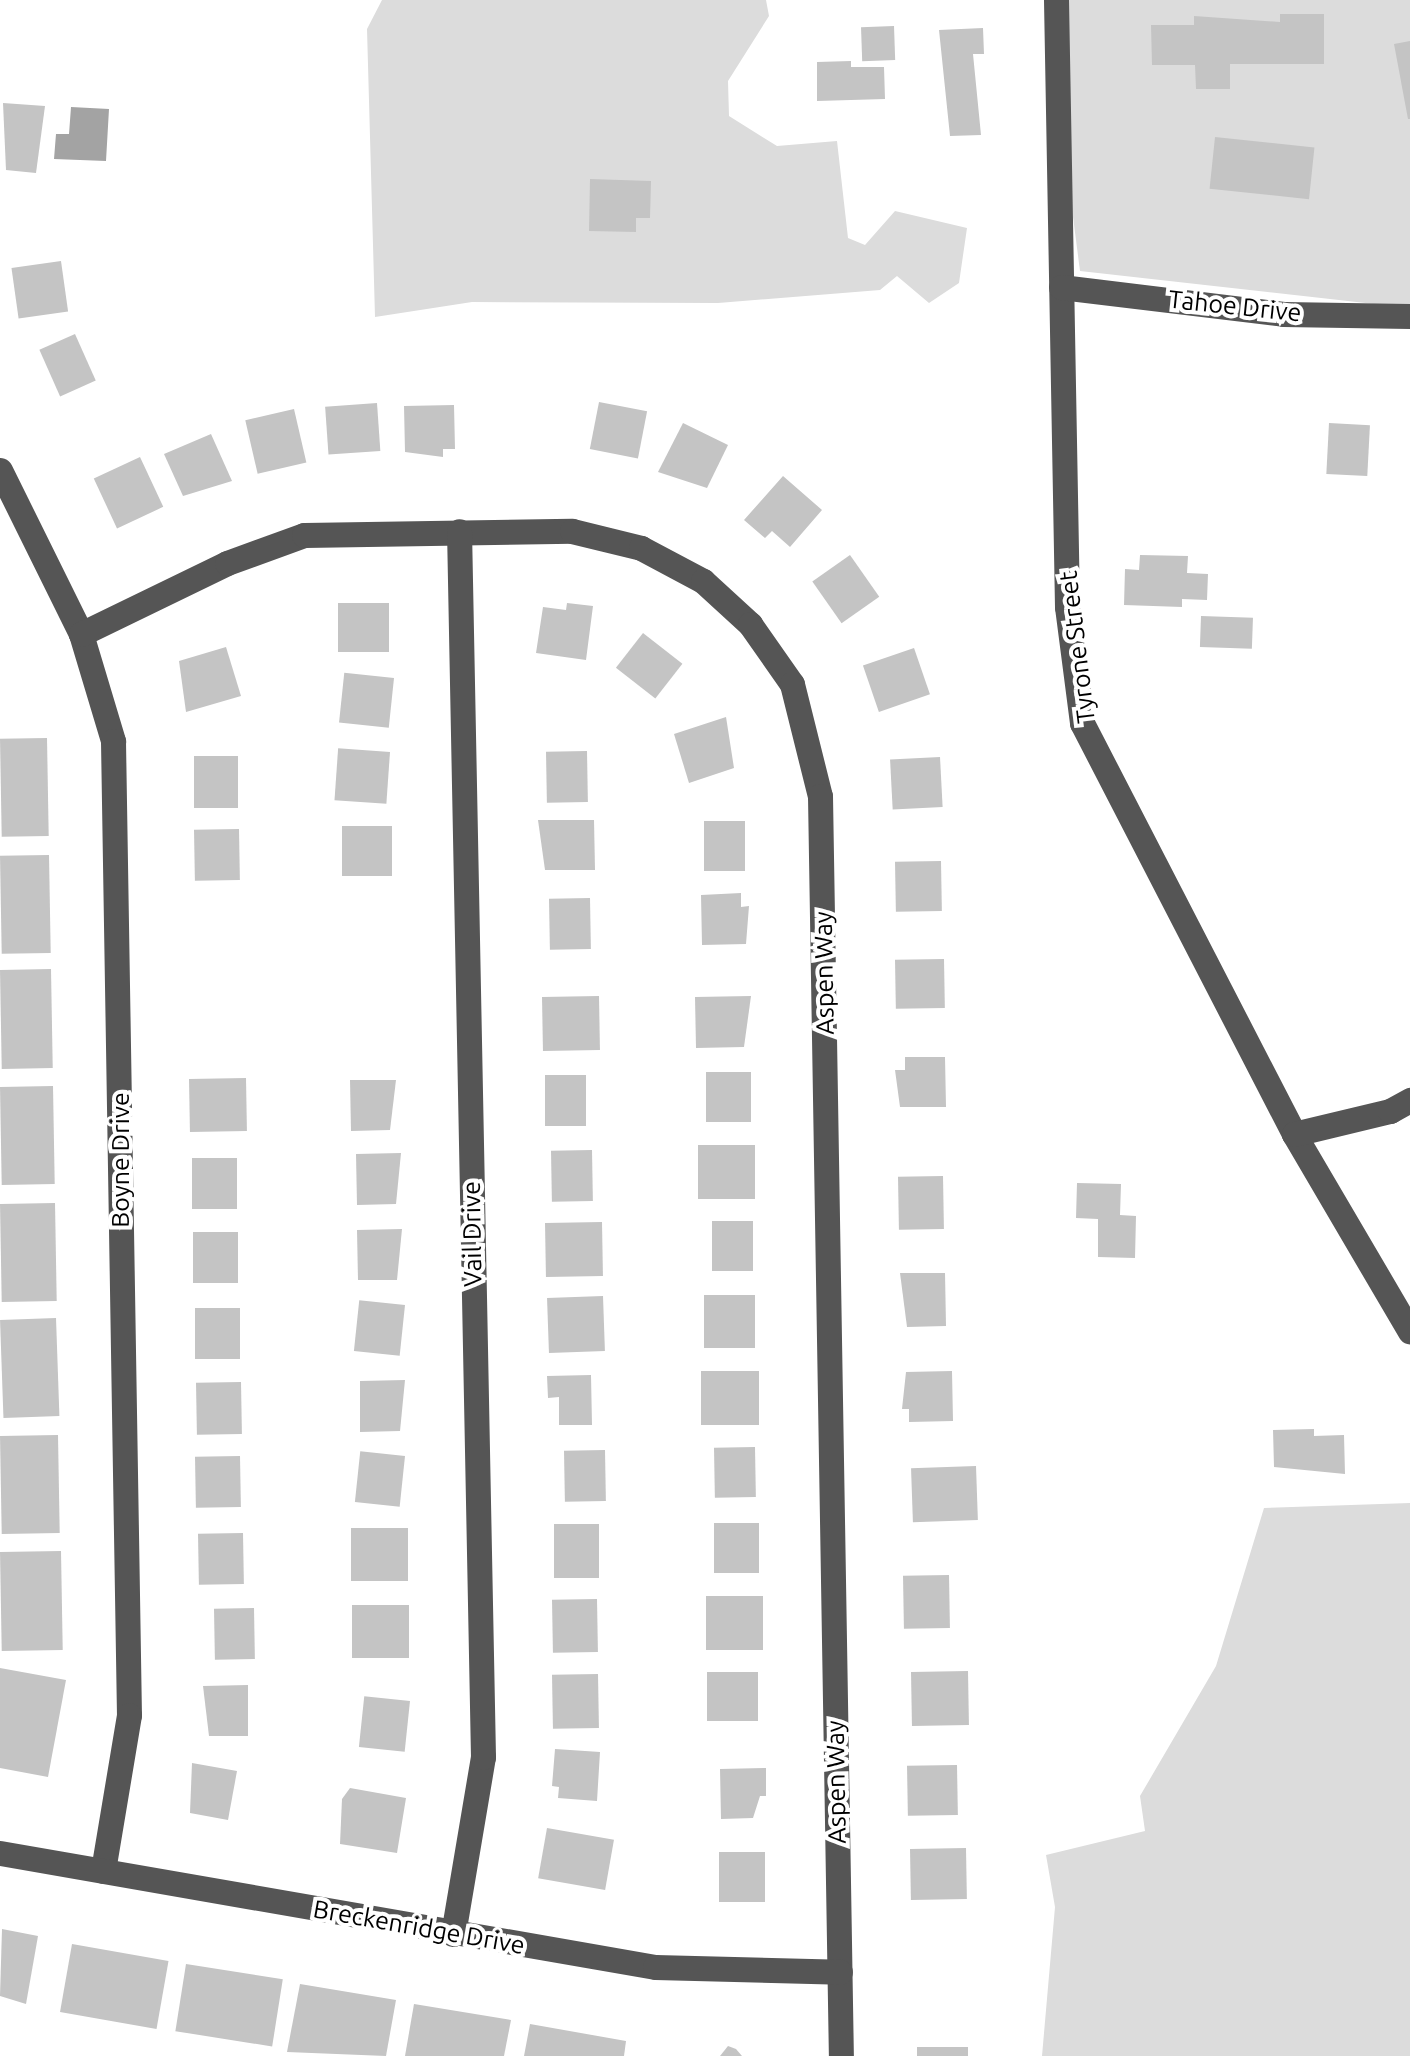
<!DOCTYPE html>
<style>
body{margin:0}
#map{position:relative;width:1410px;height:2056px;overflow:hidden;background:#fff;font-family:Ubuntu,sans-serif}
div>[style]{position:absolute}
.green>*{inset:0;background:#dcdcdc}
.water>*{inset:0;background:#a3a3a3}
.building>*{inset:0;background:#c4c4c4;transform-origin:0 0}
.minor>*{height:25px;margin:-12.5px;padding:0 12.5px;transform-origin:12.5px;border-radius:12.5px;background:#555}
span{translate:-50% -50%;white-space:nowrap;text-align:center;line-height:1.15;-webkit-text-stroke:8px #fff;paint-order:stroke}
.street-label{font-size:25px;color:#000}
</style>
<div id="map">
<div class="green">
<div style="clip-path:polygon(382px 0,766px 0,769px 16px,728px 81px,729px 116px,777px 146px,837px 141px,848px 238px,865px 245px,895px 211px,967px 228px,959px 283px,929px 303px,897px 276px,880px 290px,718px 303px,472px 302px,375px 317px,367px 29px)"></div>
<div style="clip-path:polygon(1045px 0,1410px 0,1410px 308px,1080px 271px)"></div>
<div style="clip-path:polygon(1410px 1503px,1410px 2056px,1042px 2056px,1055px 1907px,1046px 1855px,1145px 1831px,1140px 1796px,1216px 1666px,1264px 1508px)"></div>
</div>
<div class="water">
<div style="clip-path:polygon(71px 107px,109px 109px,106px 161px,54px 159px,56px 134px,69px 134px)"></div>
</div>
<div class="building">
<div style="clip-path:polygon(1280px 14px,1324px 14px,1324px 64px,1230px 64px,1230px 89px,1196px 89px,1195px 65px,1152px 65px,1151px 25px,1194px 25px,1194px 16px,1280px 22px)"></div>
<div style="left:894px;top:26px;width:34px;height:33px;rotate:88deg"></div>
<div style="clip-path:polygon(983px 28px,984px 54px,973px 54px,981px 135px,950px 136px,939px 30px)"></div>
<div style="clip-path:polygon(1410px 41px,1410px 119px,1408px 119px,1394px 44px)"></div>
<div style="clip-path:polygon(851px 61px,851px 67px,884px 67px,885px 99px,817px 101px,817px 62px)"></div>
<div style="clip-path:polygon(3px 103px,45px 106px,36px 173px,6px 170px)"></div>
<div style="left:1215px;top:137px;width:100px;height:52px;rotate:6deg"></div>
<div style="clip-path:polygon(590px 179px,651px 181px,650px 218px,636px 218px,636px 232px,589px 231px)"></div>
<div style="left:61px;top:261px;width:51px;height:50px;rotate:82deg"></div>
<div style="left:75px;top:334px;width:51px;height:39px;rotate:66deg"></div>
<div style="left:599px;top:402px;width:49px;height:48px;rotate:11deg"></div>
<div style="left:377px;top:403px;width:48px;height:52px;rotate:86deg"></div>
<div style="clip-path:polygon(454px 405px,455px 449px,443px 449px,443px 457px,405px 452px,404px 406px)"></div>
<div style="left:294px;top:409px;width:55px;height:50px;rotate:77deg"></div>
<div style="clip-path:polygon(683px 423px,728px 445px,707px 488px,658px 472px)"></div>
<div style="left:1329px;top:423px;width:41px;height:51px;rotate:3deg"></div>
<div style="clip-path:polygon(211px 434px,232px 481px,183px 496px,164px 454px)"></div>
<div style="left:140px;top:457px;width:55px;height:51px;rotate:65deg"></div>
<div style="clip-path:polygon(783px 476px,822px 510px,790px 547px,772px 531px,765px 538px,744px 520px)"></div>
<div style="left:850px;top:555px;width:51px;height:46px;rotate:55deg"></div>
<div style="clip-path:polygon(1140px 555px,1188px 556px,1187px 573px,1208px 574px,1207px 600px,1182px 599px,1182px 607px,1124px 605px,1125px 569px,1139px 570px)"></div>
<div style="left:389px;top:603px;width:49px;height:51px;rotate:90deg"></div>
<div style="clip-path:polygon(567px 603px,593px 606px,586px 660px,536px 653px,543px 607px,566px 610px)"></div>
<div style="left:1201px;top:616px;width:52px;height:31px;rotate:2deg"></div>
<div style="left:643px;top:633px;width:50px;height:44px;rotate:38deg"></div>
<div style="clip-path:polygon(226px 647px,241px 696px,186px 712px,179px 661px)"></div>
<div style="left:914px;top:648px;width:49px;height:54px;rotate:71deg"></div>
<div style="left:394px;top:678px;width:50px;height:50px;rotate:96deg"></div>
<div style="clip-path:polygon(726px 717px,734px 768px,689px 783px,674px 734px)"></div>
<div style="left:47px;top:738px;width:98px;height:47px;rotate:89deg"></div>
<div style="left:587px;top:751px;width:51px;height:41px;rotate:89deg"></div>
<div style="left:390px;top:752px;width:52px;height:52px;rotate:94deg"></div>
<div style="left:194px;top:756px;width:44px;height:52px"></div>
<div style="left:940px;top:757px;width:50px;height:50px;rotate:87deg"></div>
<div style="clip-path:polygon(538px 820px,594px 820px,595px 870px,545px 870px)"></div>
<div style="left:704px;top:821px;width:41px;height:50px"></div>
<div style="left:342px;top:826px;width:50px;height:50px"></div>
<div style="left:239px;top:829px;width:51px;height:45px;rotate:89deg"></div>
<div style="left:49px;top:855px;width:98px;height:49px;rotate:89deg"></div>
<div style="left:941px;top:861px;width:50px;height:46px;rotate:89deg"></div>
<div style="clip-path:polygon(741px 893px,741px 907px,749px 906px,746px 944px,702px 945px,701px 895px)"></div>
<div style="left:590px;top:898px;width:51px;height:41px;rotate:89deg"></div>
<div style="left:944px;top:959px;width:49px;height:49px;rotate:89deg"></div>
<div style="left:51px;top:969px;width:99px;height:51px;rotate:89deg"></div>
<div style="left:599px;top:996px;width:54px;height:57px;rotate:89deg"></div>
<div style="clip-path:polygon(751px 996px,744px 1047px,696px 1048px,695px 997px)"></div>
<div style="clip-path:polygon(905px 1057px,945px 1057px,946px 1107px,900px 1107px,895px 1070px,905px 1070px)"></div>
<div style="left:706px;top:1072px;width:45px;height:50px"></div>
<div style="left:545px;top:1075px;width:41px;height:51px"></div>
<div style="left:246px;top:1078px;width:53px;height:57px;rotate:89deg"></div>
<div style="clip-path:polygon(350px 1080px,396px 1080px,390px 1130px,351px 1131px)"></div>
<div style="left:53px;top:1086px;width:98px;height:53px;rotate:89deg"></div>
<div style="left:698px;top:1145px;width:57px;height:54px"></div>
<div style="left:592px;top:1150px;width:51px;height:41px;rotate:89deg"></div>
<div style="clip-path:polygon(401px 1153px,396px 1204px,357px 1205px,356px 1154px)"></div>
<div style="left:192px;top:1158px;width:45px;height:51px"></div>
<div style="left:943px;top:1176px;width:53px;height:45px;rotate:89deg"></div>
<div style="clip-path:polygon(1077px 1183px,1121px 1184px,1120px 1215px,1136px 1216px,1135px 1258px,1098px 1257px,1098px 1219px,1076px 1218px)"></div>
<div style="left:55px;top:1203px;width:98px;height:55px;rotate:89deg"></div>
<div style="left:712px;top:1221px;width:41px;height:50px"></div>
<div style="left:602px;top:1222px;width:54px;height:57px;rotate:89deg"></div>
<div style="clip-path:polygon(402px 1229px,397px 1280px,358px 1280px,357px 1230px)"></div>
<div style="left:193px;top:1232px;width:45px;height:51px"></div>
<div style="clip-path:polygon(900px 1273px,945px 1273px,946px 1326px,907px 1327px)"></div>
<div style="left:704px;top:1295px;width:51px;height:53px"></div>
<div style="left:603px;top:1296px;width:55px;height:56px;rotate:88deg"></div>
<div style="left:405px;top:1305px;width:51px;height:46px;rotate:96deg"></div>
<div style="left:195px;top:1308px;width:45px;height:51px"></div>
<div style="left:56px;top:1318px;width:98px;height:56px;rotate:88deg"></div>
<div style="left:759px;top:1371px;width:54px;height:58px;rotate:90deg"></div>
<div style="clip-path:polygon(952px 1371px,953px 1421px,909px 1422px,909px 1409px,902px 1409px,906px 1372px)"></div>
<div style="clip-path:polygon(591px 1375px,592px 1425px,559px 1425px,559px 1397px,548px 1398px,547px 1376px)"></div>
<div style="clip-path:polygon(405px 1380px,400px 1431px,360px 1432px,360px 1381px)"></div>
<div style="left:241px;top:1382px;width:52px;height:45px;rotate:89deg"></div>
<div style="clip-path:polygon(1314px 1429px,1314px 1436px,1344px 1435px,1345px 1474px,1274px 1467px,1273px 1430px)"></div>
<div style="left:58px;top:1435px;width:98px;height:58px;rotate:89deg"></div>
<div style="left:755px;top:1447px;width:50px;height:41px;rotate:89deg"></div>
<div style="left:605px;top:1450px;width:51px;height:41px;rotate:89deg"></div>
<div style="left:240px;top:1456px;width:51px;height:45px;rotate:89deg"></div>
<div style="left:405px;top:1456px;width:51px;height:45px;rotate:96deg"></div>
<div style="left:976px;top:1466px;width:54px;height:65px;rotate:88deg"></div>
<div style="left:714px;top:1523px;width:45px;height:50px"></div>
<div style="left:554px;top:1524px;width:45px;height:54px"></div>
<div style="left:351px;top:1528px;width:57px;height:53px"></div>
<div style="left:243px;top:1533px;width:51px;height:45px;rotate:89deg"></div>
<div style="left:61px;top:1551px;width:99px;height:61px;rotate:89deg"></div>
<div style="left:949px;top:1575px;width:53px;height:46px;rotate:89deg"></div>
<div style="left:706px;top:1596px;width:57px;height:54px"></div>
<div style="left:597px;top:1599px;width:53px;height:45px;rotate:89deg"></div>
<div style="left:352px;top:1605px;width:57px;height:53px"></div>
<div style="left:254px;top:1608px;width:51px;height:40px;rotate:89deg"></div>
<div style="clip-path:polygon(0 1668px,66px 1680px,48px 1777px,0 1768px)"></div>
<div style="left:968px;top:1671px;width:54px;height:57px;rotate:89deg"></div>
<div style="left:707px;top:1672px;width:51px;height:49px"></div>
<div style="left:598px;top:1674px;width:54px;height:46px;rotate:89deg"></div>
<div style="clip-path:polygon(248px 1685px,248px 1736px,209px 1736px,203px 1686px)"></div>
<div style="left:410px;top:1701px;width:51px;height:46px;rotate:96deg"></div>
<div style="clip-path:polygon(555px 1749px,600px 1752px,597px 1801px,558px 1798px,559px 1787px,552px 1786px)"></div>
<div style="clip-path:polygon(192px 1763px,237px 1771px,228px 1820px,190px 1813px)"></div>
<div style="left:957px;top:1765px;width:50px;height:50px;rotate:89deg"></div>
<div style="clip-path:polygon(766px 1768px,766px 1796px,760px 1796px,753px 1818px,721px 1819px,720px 1769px)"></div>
<div style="clip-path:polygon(350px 1788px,406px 1798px,397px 1853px,340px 1844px,342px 1799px)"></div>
<div style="left:547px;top:1828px;width:68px;height:51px;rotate:10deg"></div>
<div style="left:966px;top:1848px;width:51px;height:56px;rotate:89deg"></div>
<div style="left:719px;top:1852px;width:46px;height:50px"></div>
<div style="clip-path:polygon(2px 1929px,38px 1936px,26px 2004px,0 1996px)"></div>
<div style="left:72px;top:1944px;width:98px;height:69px;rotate:10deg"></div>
<div style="left:186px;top:1964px;width:98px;height:68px;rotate:9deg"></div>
<div style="clip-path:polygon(300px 1984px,396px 2000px,386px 2056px,287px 2052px)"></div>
<div style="clip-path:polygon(414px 2004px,511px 2020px,504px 2056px,405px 2056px)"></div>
<div style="clip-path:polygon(530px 2024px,626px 2041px,624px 2056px,524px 2056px)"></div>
<div style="clip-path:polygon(728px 2046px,736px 2049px,742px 2056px,720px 2056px)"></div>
<div style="left:968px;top:2047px;width:9px;height:51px;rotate:90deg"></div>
</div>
<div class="minor">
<div style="left:1056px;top:0;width:607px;rotate:88.96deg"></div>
<div style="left:1067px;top:607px;width:117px;rotate:82.6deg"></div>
<div style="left:1082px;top:723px;width:462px;rotate:62.7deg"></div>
<div style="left:1294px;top:1134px;width:229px;rotate:59.6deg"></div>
<div style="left:1061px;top:287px;width:224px;rotate:6.9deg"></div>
<div style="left:1283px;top:314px;width:127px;rotate:0.9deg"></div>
<div style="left:0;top:470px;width:183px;rotate:63.7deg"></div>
<div style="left:81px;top:634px;width:112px;rotate:73.3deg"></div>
<div style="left:113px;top:741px;width:974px;rotate:89.06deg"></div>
<div style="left:129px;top:1715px;width:158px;rotate:99.5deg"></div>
<div style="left:81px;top:634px;width:162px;rotate:-25.9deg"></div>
<div style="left:227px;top:563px;width:82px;rotate:-20deg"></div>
<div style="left:304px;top:535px;width:268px;rotate:-0.9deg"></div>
<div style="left:572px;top:531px;width:71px;rotate:13.8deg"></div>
<div style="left:641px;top:548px;width:70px;rotate:28deg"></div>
<div style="left:703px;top:581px;width:64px;rotate:42.5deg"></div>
<div style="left:750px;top:624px;width:73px;rotate:55deg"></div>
<div style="left:792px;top:684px;width:115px;rotate:76deg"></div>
<div style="left:820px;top:796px;width:1260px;rotate:89.05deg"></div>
<div style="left:1294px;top:1134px;width:99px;rotate:-13.5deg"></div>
<div style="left:1390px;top:1111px;width:23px;rotate:-29deg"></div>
<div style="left:0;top:1853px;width:665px;rotate:9.87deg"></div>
<div style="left:655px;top:1967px;width:185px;rotate:1.5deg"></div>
<div style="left:453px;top:1934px;width:180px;rotate:-80.4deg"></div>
<div style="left:483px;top:1757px;width:1226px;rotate:-91.12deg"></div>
</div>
<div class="street-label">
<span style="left:1235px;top:306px;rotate:6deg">Tahoe Drive</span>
<span style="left:1077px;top:647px;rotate:-97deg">Tyrone Street</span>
<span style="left:824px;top:973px;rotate:-91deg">Aspen Way</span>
<span style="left:120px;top:1160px;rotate:-90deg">Boyne Drive</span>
<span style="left:472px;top:1234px;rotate:-91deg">Vail Drive</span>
<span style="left:836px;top:1782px;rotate:-91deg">Aspen Way</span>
<span style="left:419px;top:1927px;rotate:10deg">Breckenridge Drive</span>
</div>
</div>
